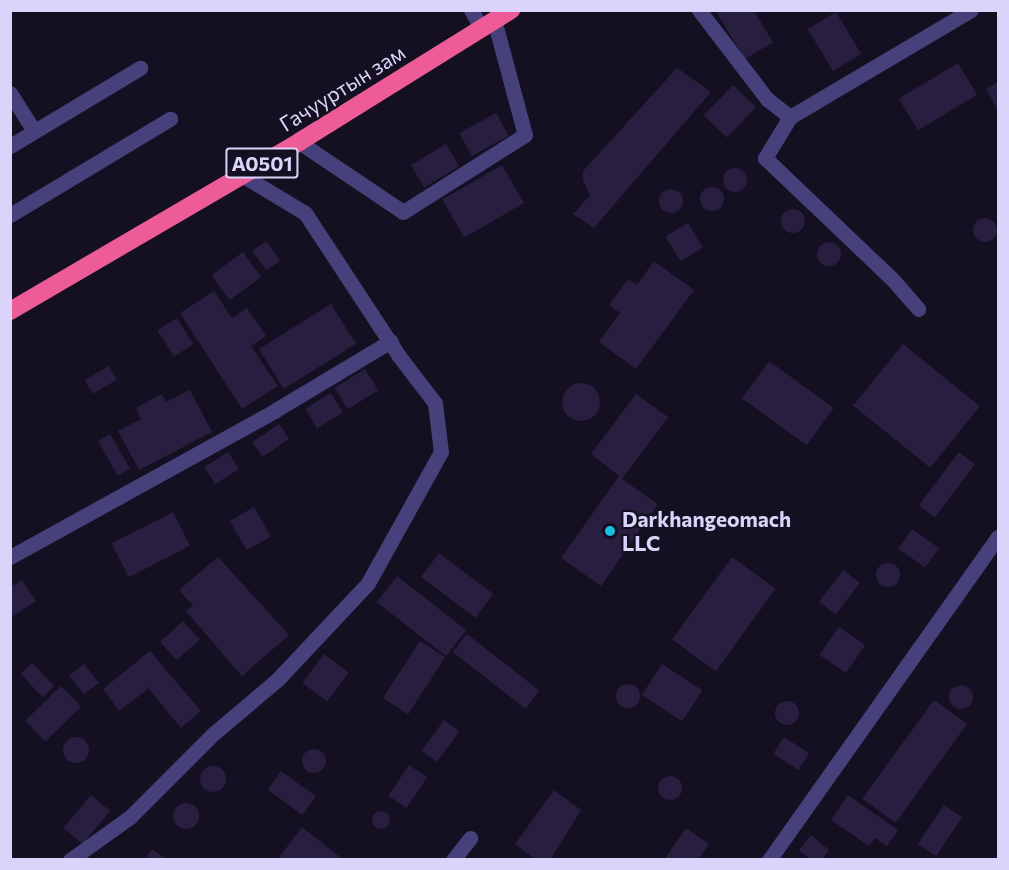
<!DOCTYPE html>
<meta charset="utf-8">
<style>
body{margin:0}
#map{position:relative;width:1009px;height:870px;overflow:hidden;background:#141021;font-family:Commissioner,sans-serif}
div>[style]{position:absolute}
.building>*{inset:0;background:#271e40;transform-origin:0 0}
.round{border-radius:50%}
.minor>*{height:15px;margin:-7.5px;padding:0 7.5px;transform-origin:7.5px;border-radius:7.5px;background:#46407b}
.highway>*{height:18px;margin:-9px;padding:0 9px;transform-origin:9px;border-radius:9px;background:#ee5c98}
.dots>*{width:16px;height:16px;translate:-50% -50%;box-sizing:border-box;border:3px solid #141021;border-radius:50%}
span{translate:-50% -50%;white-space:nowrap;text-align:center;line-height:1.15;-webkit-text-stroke:4.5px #141021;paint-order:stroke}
.shield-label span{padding:2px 4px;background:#141021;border:2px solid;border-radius:4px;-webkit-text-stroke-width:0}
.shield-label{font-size:20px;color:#dbd4fa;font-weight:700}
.street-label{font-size:21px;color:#dbd4fa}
.poi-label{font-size:21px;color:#dbd4fa;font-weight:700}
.left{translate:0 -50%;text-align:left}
.frame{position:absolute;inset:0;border:12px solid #dbd4fa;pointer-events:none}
</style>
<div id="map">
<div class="building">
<div style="clip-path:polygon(715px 10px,753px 10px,773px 42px,745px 59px)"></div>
<div style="left:836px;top:12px;width:49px;height:33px;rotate:59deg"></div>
<div style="left:958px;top:63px;width:37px;height:69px;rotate:59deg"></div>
<div style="clip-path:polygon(677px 68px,711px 92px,594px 228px,573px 214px,590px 195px,583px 181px,583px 171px)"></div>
<div style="clip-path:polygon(998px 82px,998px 111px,986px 89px)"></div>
<div style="left:733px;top:85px;width:32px;height:42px;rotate:44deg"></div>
<div style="left:496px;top:113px;width:26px;height:42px;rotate:61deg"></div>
<div style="left:446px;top:144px;width:26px;height:41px;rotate:59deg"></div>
<div style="left:502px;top:165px;width:44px;height:69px;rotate:60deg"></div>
<div class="round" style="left:723px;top:168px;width:24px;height:24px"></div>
<div class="round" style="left:700px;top:187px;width:24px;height:24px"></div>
<div class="round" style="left:659px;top:189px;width:24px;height:24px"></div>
<div class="round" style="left:781px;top:209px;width:24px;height:24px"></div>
<div class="round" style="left:973px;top:218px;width:24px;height:24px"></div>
<div style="left:688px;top:223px;width:29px;height:26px;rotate:59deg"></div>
<div style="left:266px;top:241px;width:24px;height:17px;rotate:54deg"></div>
<div class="round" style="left:817px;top:242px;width:24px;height:24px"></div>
<div style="left:243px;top:252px;width:31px;height:39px;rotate:54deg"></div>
<div style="clip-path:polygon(654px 261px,694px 290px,636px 369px,599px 342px,620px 313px,609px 305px,628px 279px,637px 285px)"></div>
<div style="clip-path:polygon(214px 291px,232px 318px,247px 308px,266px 336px,251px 346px,278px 386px,242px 409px,180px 313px)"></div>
<div style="left:331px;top:304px;width:47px;height:85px;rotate:58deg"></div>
<div style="left:177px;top:318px;width:31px;height:23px;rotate:58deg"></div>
<div style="left:903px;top:344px;width:99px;height:79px;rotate:39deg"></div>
<div style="left:769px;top:361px;width:80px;height:46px;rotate:36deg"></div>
<div style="left:109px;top:366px;width:16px;height:28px;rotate:60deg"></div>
<div style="left:365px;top:369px;width:25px;height:36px;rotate:58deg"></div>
<div class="round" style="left:562px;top:383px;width:38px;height:38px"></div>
<div style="clip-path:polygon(190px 390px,212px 432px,139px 470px,118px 431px,141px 419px,136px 408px,162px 394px,166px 402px)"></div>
<div style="left:331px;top:393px;width:23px;height:30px;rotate:59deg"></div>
<div style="clip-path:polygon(636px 394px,668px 417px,622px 479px,658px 504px,601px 586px,561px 558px,619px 476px,591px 454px)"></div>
<div style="left:279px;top:424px;width:18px;height:32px;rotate:56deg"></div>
<div style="left:110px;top:434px;width:40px;height:14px;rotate:60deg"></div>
<div style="left:228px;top:452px;width:20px;height:28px;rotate:57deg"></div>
<div style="left:959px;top:452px;width:20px;height:67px;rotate:37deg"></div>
<div style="left:254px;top:507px;width:34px;height:28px;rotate:60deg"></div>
<div style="left:173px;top:512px;width:38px;height:69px;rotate:63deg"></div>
<div style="left:912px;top:529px;width:33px;height:24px;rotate:35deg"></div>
<div style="left:439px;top:553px;width:68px;height:30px;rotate:37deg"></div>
<div style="clip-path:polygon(218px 557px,289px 635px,242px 676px,186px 611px,193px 606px,179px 590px)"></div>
<div style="left:732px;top:557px;width:54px;height:102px;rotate:36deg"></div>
<div class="round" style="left:876px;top:563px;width:24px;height:24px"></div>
<div style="left:843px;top:570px;width:21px;height:40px;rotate:37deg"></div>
<div style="left:397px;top:576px;width:88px;height:33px;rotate:38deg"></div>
<div style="clip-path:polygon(22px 580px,36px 601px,10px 618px,10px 587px)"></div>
<div style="left:183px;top:621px;width:25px;height:31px;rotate:48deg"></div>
<div style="left:839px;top:627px;width:32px;height:34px;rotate:35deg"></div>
<div style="left:467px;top:634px;width:92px;height:23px;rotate:38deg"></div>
<div style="left:420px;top:641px;width:30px;height:68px;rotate:33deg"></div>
<div style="clip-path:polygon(150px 651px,201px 711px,181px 728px,143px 682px,148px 689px,119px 711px,103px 689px)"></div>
<div style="left:324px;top:654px;width:31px;height:36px;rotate:37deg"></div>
<div style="left:32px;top:663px;width:32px;height:16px;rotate:46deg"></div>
<div style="left:84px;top:664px;width:24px;height:19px;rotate:52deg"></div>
<div style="left:662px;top:664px;width:48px;height:37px;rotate:33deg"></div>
<div class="round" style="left:616px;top:684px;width:24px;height:24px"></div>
<div class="round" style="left:949px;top:685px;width:24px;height:24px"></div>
<div style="left:61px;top:686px;width:29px;height:50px;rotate:46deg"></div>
<div style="left:934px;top:700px;width:41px;height:122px;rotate:36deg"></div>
<div class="round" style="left:775px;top:701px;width:24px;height:24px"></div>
<div style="left:444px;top:720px;width:19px;height:38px;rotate:36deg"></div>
<div style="left:784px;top:737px;width:30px;height:20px;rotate:33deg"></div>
<div class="round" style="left:63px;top:737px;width:26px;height:26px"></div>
<div class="round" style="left:302px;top:749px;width:24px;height:24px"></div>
<div style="left:409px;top:765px;width:22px;height:37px;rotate:34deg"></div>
<div class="round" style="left:200px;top:766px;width:26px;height:26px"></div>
<div style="left:281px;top:771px;width:43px;height:23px;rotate:36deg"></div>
<div class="round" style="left:658px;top:776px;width:24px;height:24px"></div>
<div style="clip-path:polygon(554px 790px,581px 810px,550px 860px,536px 860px,515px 844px)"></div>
<div style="left:91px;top:795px;width:25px;height:43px;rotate:40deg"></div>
<div style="clip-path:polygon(848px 795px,898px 830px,887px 846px,875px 838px,869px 846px,831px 820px)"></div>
<div class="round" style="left:173px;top:803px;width:26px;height:26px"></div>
<div style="left:944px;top:805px;width:22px;height:47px;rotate:34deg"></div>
<div class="round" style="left:372px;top:811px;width:18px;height:18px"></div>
<div style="clip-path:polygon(302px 827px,340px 857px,338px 860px,277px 860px)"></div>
<div style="clip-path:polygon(686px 828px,709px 844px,698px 860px,664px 860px)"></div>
<div style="clip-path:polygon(811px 835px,829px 850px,821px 860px,811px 860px,799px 850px)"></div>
<div style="clip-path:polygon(152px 849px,167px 860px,145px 860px)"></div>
</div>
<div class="minor">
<div style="left:471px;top:10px;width:20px;rotate:60deg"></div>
<div style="left:699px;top:10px;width:112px;rotate:52.6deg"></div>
<div style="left:767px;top:99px;width:29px;rotate:38deg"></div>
<div style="left:790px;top:117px;width:210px;rotate:-30.6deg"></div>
<div style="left:10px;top:93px;width:45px;rotate:57.7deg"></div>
<div style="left:790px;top:117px;width:48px;rotate:121.4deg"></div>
<div style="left:765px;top:158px;width:178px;rotate:43.6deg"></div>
<div style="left:894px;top:281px;width:37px;rotate:49deg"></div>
<div style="left:299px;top:142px;width:125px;rotate:33.9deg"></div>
<div style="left:403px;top:212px;width:144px;rotate:-32.3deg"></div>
<div style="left:525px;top:135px;width:120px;rotate:-105deg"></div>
<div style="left:10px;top:146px;width:152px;rotate:-31deg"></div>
<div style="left:10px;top:215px;width:187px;rotate:-31deg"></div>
<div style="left:10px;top:557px;width:302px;rotate:-28.9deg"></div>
<div style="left:274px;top:411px;width:136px;rotate:-30.9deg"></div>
<div style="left:70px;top:860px;width:74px;rotate:-35.6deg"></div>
<div style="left:130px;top:817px;width:117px;rotate:-45deg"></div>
<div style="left:213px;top:734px;width:84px;rotate:-40.2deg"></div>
<div style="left:277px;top:680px;width:133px;rotate:-46.8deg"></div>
<div style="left:368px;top:583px;width:150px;rotate:-60.9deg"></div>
<div style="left:441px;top:452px;width:49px;rotate:-97deg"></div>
<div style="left:435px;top:403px;width:59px;rotate:-127.5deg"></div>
<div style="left:399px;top:356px;width:171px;rotate:-123.3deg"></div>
<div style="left:305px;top:213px;width:74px;rotate:-148.9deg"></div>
<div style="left:453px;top:860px;width:28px;rotate:-52deg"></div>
<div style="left:769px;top:860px;width:396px;rotate:-54.7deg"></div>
</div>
<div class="highway">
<div style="left:10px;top:311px;width:335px;rotate:-30.3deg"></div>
<div style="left:299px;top:142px;width:250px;rotate:-31.9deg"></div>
</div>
<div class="dots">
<div style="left:610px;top:531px;background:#18c0e2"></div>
</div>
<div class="shield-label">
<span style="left:262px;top:163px">A0501</span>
</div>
<div class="street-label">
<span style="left:342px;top:88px;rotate:-32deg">Гачууртын зам</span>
</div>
<div class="poi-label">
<span class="left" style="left:622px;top:531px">Darkhangeomach<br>LLC</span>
</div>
<div class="frame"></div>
</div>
